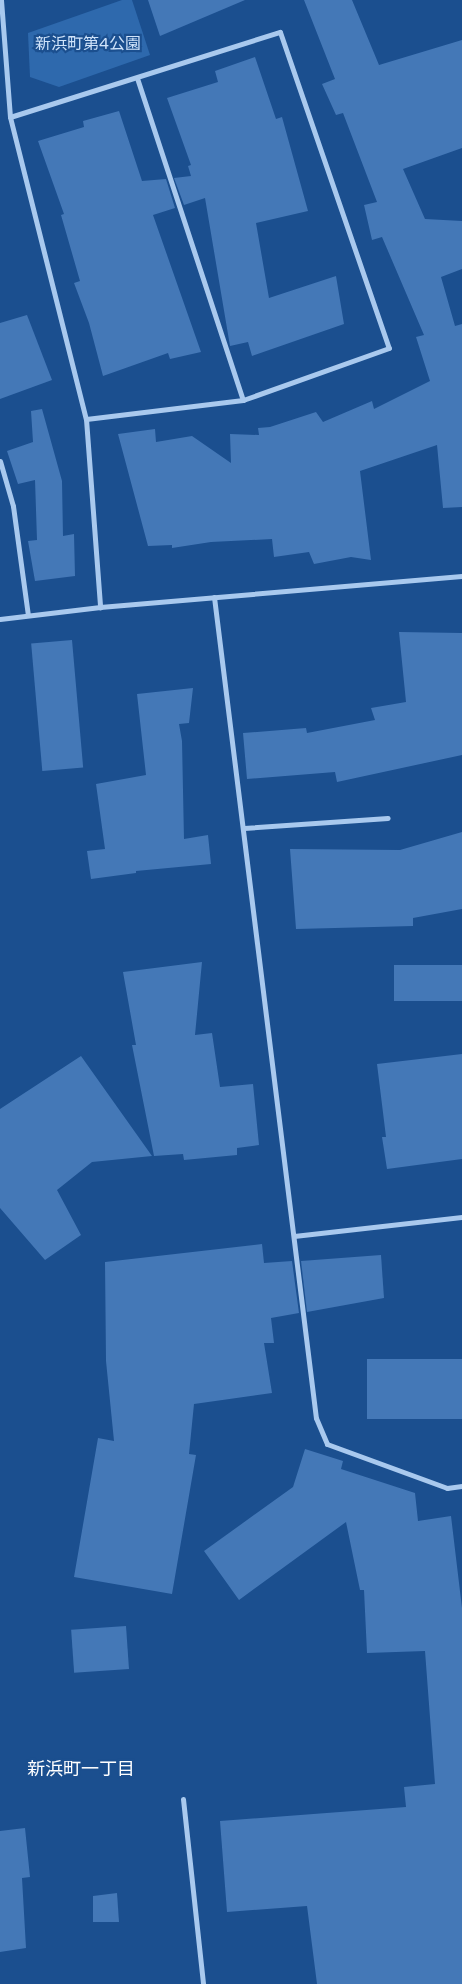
<!DOCTYPE html>
<meta charset="utf-8">
<style>
body{margin:0}
#map{position:relative;width:462px;height:1984px;overflow:hidden;background:#1b4f8f;font-family:"Varela Round","Noto Sans JP",sans-serif}
div>[style]{position:absolute}
.green>*{inset:0;background:#2e69ad}
.building>*{inset:0;background:#4478b7;transform-origin:0 0}
.minor>*{height:5px;margin:-2.5px;padding:0 2.5px;transform-origin:2.5px;border-radius:2.5px;background:#a9c9ee}
span{translate:-50% -50%;white-space:nowrap;text-align:center;line-height:1.15;-webkit-text-stroke:4.5px #1b4f8f;paint-order:stroke}
.park-label{font-size:16px;color:#cfe3fa}
.neighbourhood-label{font-size:18px;color:#fff}
</style>
<div id="map">
<div class="green">
<div style="clip-path:polygon(122px 0,132px 0,150px 55px,59px 87px,30px 77px,28px 33px)"></div>
</div>
<div class="building">
<div style="clip-path:polygon(148px 0,245px 0,160px 36px)"></div>
<div style="clip-path:polygon(304px 0,352px 0,379px 65px,462px 40px,462px 148px,403px 169px,425px 219px,462px 221px,462px 269px,441px 277px,455px 326px,462px 324px,462px 507px,443px 508px,437px 445px,360px 471px,371px 560px,351px 557px,314px 564px,309px 552px,274px 557px,272px 539px,211px 542px,172px 548px,172px 545px,148px 546px,118px 434px,155px 429px,156px 442px,192px 436px,231px 463px,230px 434px,259px 435px,258px 428px,270px 427px,316px 412px,323px 422px,372px 401px,374px 409px,430px 381px,416px 337px,424px 335px,382px 237px,372px 240px,364px 205px,377px 202px,343px 113px,336px 115px,322px 84px,335px 79px)"></div>
<div style="clip-path:polygon(255px 57px,276px 119px,282px 117px,308px 211px,256px 223px,269px 298px,336px 276px,344px 324px,252px 356px,248px 342px,230px 346px,205px 198px,184px 205px,174px 178px,191px 176px,188px 166px,191px 165px,167px 98px,218px 82px,215px 71px)"></div>
<div style="clip-path:polygon(119px 111px,142px 181px,166px 179px,175px 208px,153px 215px,201px 352px,170px 359px,168px 353px,103px 376px,89px 323px,74px 283px,80px 281px,61px 215px,64px 214px,38px 141px,84px 127px,83px 121px)"></div>
<div style="clip-path:polygon(27px 315px,52px 380px,0 399px,0 323px)"></div>
<div style="clip-path:polygon(42px 409px,62px 481px,63px 536px,74px 534px,75px 576px,35px 581px,28px 541px,37px 540px,35px 480px,18px 484px,7px 451px,33px 442px,31px 411px)"></div>
<div style="clip-path:polygon(399px 632px,462px 633px,462px 755px,337px 782px,335px 772px,247px 779px,243px 733px,306px 728px,307px 733px,375px 720px,371px 708px,406px 702px)"></div>
<div style="left:72px;top:640px;width:128px;height:41px;rotate:85deg"></div>
<div style="clip-path:polygon(193px 688px,189px 723px,179px 724px,182px 741px,184px 839px,208px 835px,211px 864px,136px 871px,136px 873px,91px 879px,87px 851px,105px 849px,96px 784px,146px 775px,137px 694px)"></div>
<div style="clip-path:polygon(462px 832px,462px 909px,413px 918px,413px 926px,296px 929px,290px 849px,400px 850px)"></div>
<div style="clip-path:polygon(202px 962px,195px 1035px,212px 1033px,220px 1087px,253px 1084px,259px 1145px,237px 1148px,237px 1155px,184px 1160px,183px 1154px,154px 1156px,132px 1045px,136px 1045px,123px 972px)"></div>
<div style="left:462px;top:965px;width:36px;height:68px;rotate:90deg"></div>
<div style="clip-path:polygon(462px 1054px,462px 1159px,387px 1169px,382px 1137px,386px 1137px,377px 1064px)"></div>
<div style="clip-path:polygon(81px 1056px,152px 1156px,92px 1162px,57px 1190px,81px 1235px,45px 1260px,0 1208px,0 1109px)"></div>
<div style="clip-path:polygon(262px 1244px,264px 1263px,292px 1261px,299px 1313px,271px 1318px,274px 1343px,264px 1343px,272px 1393px,194px 1404px,189px 1454px,196px 1455px,172px 1594px,74px 1577px,98px 1438px,114px 1441px,106px 1361px,105px 1262px)"></div>
<div style="clip-path:polygon(381px 1255px,384px 1298px,307px 1312px,301px 1261px)"></div>
<div style="left:462px;top:1359px;width:60px;height:95px;rotate:90deg"></div>
<div style="clip-path:polygon(305px 1449px,343px 1461px,341px 1469px,415px 1493px,418px 1521px,451px 1516px,462px 1608px,462px 1984px,317px 1984px,307px 1906px,227px 1912px,220px 1821px,406px 1807px,404px 1787px,435px 1784px,425px 1651px,367px 1653px,364px 1590px,360px 1590px,346px 1522px,239px 1600px,204px 1551px,293px 1487px)"></div>
<div style="left:126px;top:1626px;width:43px;height:55px;rotate:86deg"></div>
<div style="clip-path:polygon(25px 1828px,30px 1877px,22px 1878px,26px 1948px,0 1952px,0 1831px)"></div>
<div style="clip-path:polygon(117px 1893px,119px 1922px,93px 1922px,93px 1896px)"></div>
</div>
<div class="minor">
<div style="left:1px;top:0;width:117px;rotate:85.6deg"></div>
<div style="left:10px;top:117px;width:311px;rotate:75.9deg"></div>
<div style="left:86px;top:419px;width:189px;rotate:85.7deg"></div>
<div style="left:137px;top:78px;width:339px;rotate:71.8deg"></div>
<div style="left:10px;top:117px;width:283px;rotate:-17.5deg"></div>
<div style="left:280px;top:32px;width:334px;rotate:71deg"></div>
<div style="left:389px;top:348px;width:155px;rotate:160.4deg"></div>
<div style="left:243px;top:400px;width:158px;rotate:173.1deg"></div>
<div style="left:0;top:461px;width:47px;rotate:73.9deg"></div>
<div style="left:13px;top:506px;width:110px;rotate:82.2deg"></div>
<div style="left:214px;top:597px;width:827px;rotate:82.92deg"></div>
<div style="left:316px;top:1418px;width:28px;rotate:67deg"></div>
<div style="left:327px;top:1444px;width:128px;rotate:20.1deg"></div>
<div style="left:447px;top:1488px;width:15px;rotate:-8deg"></div>
<div style="left:0;top:619px;width:101px;rotate:-6.8deg"></div>
<div style="left:100px;top:607px;width:363px;rotate:-4.9deg"></div>
<div style="left:244px;top:828px;width:144px;rotate:-4deg"></div>
<div style="left:294px;top:1236px;width:169px;rotate:-6.5deg"></div>
<div style="left:183px;top:1799px;width:186px;rotate:83.8deg"></div>
</div>
<div class="park-label">
<span style="left:88px;top:44px">新浜町第4公園</span>
</div>
<div class="neighbourhood-label">
<span style="left:81px;top:1769px">新浜町一丁目</span>
</div>
</div>
